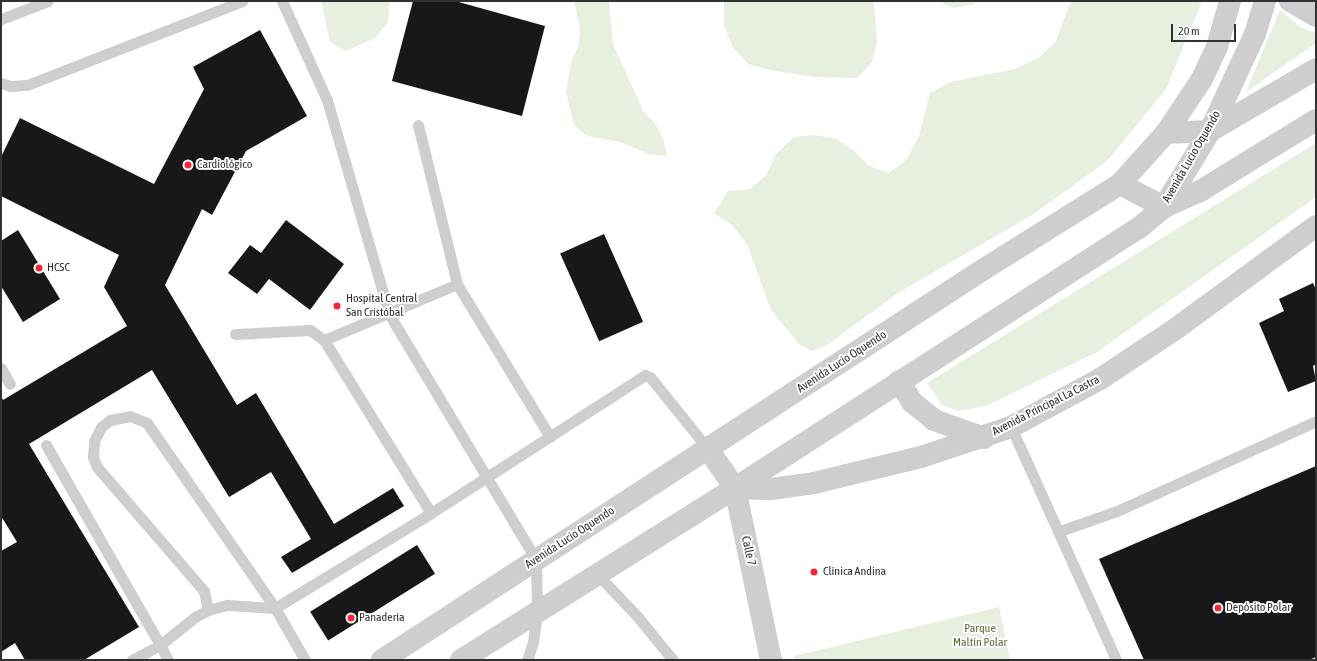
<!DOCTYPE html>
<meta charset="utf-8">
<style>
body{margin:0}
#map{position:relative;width:1317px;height:661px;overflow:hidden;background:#fff;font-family:"Asap Condensed",sans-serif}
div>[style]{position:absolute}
.green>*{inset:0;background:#e7efde}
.building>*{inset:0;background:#181818;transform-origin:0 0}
.service>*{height:11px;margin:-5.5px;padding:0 5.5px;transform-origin:5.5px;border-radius:5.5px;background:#cecece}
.minor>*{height:22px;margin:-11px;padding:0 11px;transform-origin:11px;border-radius:11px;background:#cecece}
.dots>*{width:11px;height:11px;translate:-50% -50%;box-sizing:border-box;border:2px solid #fff;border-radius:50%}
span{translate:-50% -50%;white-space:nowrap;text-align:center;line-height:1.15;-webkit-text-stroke:4px #fff;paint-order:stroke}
.street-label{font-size:12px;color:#313131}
.poi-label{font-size:12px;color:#313131}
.left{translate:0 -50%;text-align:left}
.park-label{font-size:12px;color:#547139}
.frame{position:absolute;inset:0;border:2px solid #313131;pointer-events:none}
.scale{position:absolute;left:1171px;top:24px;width:65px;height:18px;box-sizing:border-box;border:2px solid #313131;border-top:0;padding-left:5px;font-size:12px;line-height:14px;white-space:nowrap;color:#313131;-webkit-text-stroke:3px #fff;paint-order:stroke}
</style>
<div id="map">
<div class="green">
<div style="clip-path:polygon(321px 1px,390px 1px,388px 22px,375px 38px,346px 51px,330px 42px)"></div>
<div style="clip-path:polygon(574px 1px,609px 1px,613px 44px,643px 111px,655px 123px,663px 139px,667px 156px,649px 154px,620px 142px,587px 136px,574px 125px,566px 92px,571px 62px,578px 47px,580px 30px)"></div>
<div style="clip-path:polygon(724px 1px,874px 1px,877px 42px,872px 62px,857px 78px,814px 77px,769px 70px,748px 64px,732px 46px,724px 25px)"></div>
<div style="clip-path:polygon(937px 1px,975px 1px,974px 4px,954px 8px)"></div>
<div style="clip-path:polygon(1071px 1px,1202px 1px,1166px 89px,1107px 161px,1032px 215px,898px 293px,827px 345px,812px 351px,800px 345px,771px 310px,747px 244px,733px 226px,714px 213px,728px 191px,750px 189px,766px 175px,776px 154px,794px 137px,815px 135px,837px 139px,854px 151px,869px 166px,889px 173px,907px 159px,919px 136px,930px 93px,950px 82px,1015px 69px,1038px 58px,1055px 43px)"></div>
<div style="clip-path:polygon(1280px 10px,1300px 27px,1316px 33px,1316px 43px,1246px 92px)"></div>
<div style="clip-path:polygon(1316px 143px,1316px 197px,1097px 352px,986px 406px,958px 411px,942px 405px,927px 383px)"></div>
<div style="clip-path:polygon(999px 607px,1010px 660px,795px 660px,794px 656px)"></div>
</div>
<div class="building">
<div style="clip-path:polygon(413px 1px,455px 1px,545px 26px,522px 116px,392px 81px)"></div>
<div style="clip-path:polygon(260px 30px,307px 116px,246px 151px,212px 215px,202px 209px,165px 285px,237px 405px,256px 393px,334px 524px,393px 488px,404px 506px,292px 573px,281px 557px,311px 539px,271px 472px,229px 497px,152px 370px,29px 444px,139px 627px,84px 660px,25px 660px,15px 643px,1px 652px,1px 551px,17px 542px,1px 516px,1px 396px,3px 400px,127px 326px,104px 287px,119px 255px,1px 196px,1px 157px,20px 118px,154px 184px,204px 89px,193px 67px)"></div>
<div style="clip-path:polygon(286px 220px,344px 264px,310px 310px,269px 279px,257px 294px,228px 273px,250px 245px,261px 253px)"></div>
<div style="clip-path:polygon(18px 230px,60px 299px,23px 322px,1px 286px,1px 241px)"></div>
<div style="left:604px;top:234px;width:96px;height:48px;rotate:66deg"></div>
<div style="clip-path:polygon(1313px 283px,1316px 290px,1316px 364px,1313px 366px,1316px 381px,1288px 392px,1259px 323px,1284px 311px,1279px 299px)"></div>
<div style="clip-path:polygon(1316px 466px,1316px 657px,1309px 660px,1144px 660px,1099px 559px)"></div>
<div style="left:417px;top:545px;width:34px;height:126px;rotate:58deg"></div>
</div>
<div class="service">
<div style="left:282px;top:1px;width:109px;rotate:65.6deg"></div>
<div style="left:327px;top:100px;width:223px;rotate:73.8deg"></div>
<div style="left:389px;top:314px;width:287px;rotate:59.1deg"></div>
<div style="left:536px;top:560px;width:54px;rotate:88.9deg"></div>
<div style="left:537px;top:614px;width:28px;rotate:98deg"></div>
<div style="left:533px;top:642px;width:19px;rotate:108deg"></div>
<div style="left:1px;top:19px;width:50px;rotate:-21deg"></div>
<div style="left:1px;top:83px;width:10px;rotate:17deg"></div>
<div style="left:11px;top:86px;width:16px;rotate:-4deg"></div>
<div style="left:27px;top:85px;width:231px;rotate:-21.3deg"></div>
<div style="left:418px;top:125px;width:164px;rotate:76.2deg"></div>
<div style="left:457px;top:284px;width:179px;rotate:58.7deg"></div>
<div style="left:235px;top:334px;width:75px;rotate:-3.1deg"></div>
<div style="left:310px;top:330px;width:17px;rotate:36deg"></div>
<div style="left:324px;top:340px;width:203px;rotate:58.3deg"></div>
<div style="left:324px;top:340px;width:144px;rotate:-22.8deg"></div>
<div style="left:1px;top:368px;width:18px;rotate:61deg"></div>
<div style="left:1011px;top:427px;width:256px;rotate:65.7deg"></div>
<div style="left:46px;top:445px;width:230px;rotate:60.3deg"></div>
<div style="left:160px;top:645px;width:32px;rotate:152deg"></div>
<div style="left:1060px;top:531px;width:60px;rotate:-19.3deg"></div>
<div style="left:1117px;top:511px;width:218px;rotate:-24.3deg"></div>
<div style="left:597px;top:574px;width:58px;rotate:46.4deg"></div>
<div style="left:637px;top:616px;width:57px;rotate:50.7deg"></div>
<div style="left:208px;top:610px;width:19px;rotate:-102deg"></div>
<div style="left:204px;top:591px;width:164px;rotate:-130.8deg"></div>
<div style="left:97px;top:467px;width:11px;rotate:-112deg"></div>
<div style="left:93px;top:457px;width:16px;rotate:-86deg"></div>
<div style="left:94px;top:441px;width:16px;rotate:-63deg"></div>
<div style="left:101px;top:427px;width:11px;rotate:-38deg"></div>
<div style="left:110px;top:420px;width:20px;rotate:-11deg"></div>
<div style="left:130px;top:416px;width:18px;rotate:22deg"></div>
<div style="left:147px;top:423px;width:225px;rotate:55.3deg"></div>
<div style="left:168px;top:660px;width:17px;rotate:-118deg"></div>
<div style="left:160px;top:645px;width:45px;rotate:-38.7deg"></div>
<div style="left:195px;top:617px;width:15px;rotate:-28deg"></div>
<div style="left:208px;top:610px;width:20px;rotate:-15deg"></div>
<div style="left:227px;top:605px;width:48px;rotate:3.6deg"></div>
<div style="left:305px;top:660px;width:60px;rotate:-120deg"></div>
<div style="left:275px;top:608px;width:183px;rotate:-31.3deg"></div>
<div style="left:431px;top:513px;width:255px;rotate:-32.8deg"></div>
<div style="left:645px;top:375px;width:5px;rotate:22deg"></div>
<div style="left:650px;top:377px;width:92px;rotate:51.1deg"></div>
</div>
<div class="minor">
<div style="left:1290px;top:1px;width:30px;rotate:30deg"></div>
<div style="left:1166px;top:133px;width:44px;rotate:-2.6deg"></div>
<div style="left:1210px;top:131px;width:123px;rotate:-30.3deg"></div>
<div style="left:1120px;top:184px;width:50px;rotate:27.6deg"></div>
<div style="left:1164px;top:207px;width:42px;rotate:-24.1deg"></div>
<div style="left:1202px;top:190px;width:134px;rotate:-31.6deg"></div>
<div style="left:899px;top:381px;width:25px;rotate:58deg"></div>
<div style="left:912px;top:402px;width:28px;rotate:39deg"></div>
<div style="left:934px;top:420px;width:53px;rotate:19.8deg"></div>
<div style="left:708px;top:449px;width:47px;rotate:55.3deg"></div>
<div style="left:735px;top:488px;width:176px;rotate:78.2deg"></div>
<div style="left:735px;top:488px;width:36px;rotate:2deg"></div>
<div style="left:771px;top:489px;width:43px;rotate:-7.9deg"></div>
<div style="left:814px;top:483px;width:110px;rotate:-13.7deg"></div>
<div style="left:921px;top:457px;width:95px;rotate:-18.4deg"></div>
<div style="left:1011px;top:427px;width:101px;rotate:-28.3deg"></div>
<div style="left:1100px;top:379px;width:89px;rotate:-33.5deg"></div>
<div style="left:1174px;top:330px;width:176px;rotate:-36.2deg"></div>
<div style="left:382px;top:660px;width:718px;rotate:-33deg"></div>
<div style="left:984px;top:269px;width:160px;rotate:-32deg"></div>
<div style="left:1120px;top:184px;width:69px;rotate:-48deg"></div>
<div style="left:1166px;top:133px;width:65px;rotate:-56.3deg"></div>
<div style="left:1202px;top:79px;width:35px;rotate:-65deg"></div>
<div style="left:1217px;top:47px;width:48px;rotate:-74.2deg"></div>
<div style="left:461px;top:660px;width:324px;rotate:-32.1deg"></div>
<div style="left:735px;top:488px;width:480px;rotate:-32.8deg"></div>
<div style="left:1139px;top:228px;width:33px;rotate:-40deg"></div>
<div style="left:1164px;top:207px;width:89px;rotate:-58.8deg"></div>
<div style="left:1210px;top:131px;width:107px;rotate:-65.1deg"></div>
<div style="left:1255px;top:34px;width:34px;rotate:-73deg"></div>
</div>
<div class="dots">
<div style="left:188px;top:165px;background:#f52537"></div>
<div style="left:39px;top:268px;background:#f52537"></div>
<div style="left:337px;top:306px;background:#f52537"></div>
<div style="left:814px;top:572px;background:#f52537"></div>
<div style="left:1218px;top:608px;background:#f52537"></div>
<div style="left:351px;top:618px;background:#f52537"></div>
</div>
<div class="street-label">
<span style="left:1192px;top:157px;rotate:-60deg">Avenida Lucio Oquendo</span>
<span style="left:842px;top:362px;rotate:-33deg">Avenida Lucio Oquendo</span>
<span style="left:1046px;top:406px;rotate:-27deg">Avenida Principal La Castra</span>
<span style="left:570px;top:538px;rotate:-33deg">Avenida Lucio Oquendo</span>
<span style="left:748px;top:551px;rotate:78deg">Calle 7</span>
</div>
<div class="poi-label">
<span class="left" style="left:197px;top:165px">Cardiológico</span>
<span class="left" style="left:47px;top:268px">HCSC</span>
<span class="left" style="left:346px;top:306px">Hospital Central<br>San Cristóbal</span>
<span class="left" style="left:823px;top:572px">Clínica Andina</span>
<span class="left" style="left:1226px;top:608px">Depósito Polar</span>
<span class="left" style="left:359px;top:618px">Panadería</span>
</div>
<div class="park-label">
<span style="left:980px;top:636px">Parque<br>Maltín Polar</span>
</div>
<div class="frame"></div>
<div class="scale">20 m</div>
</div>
